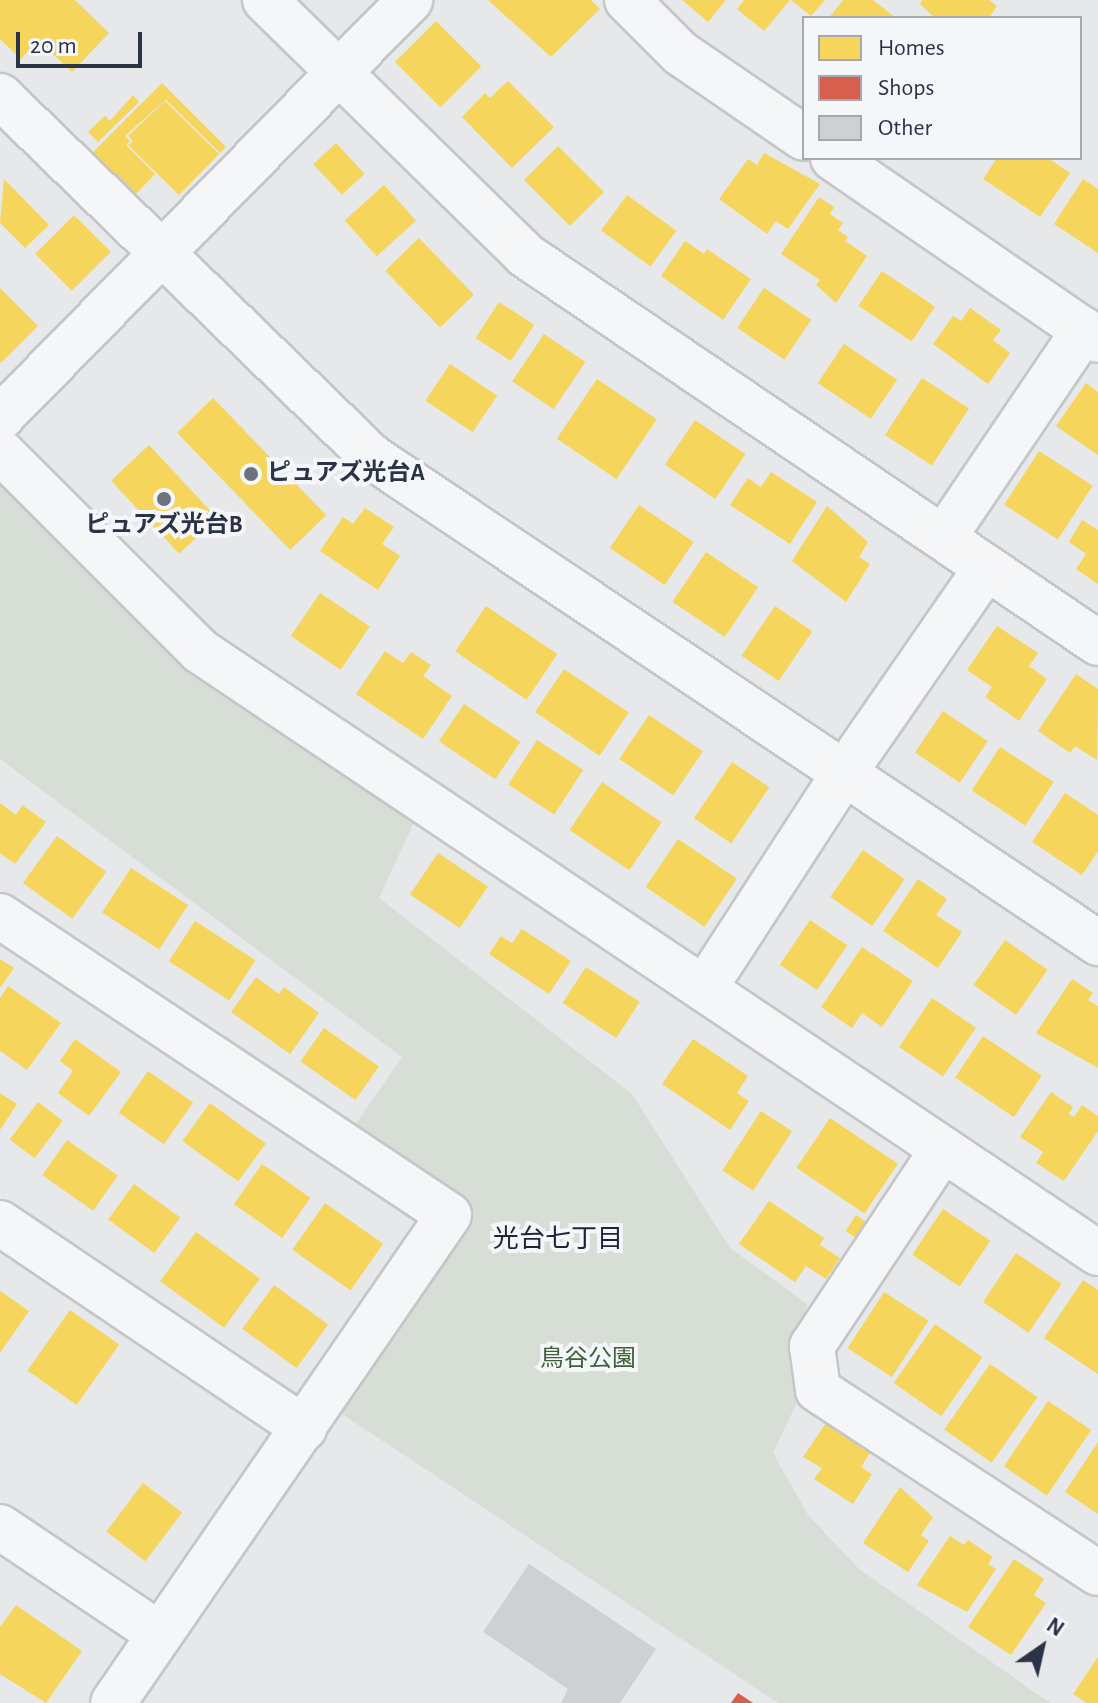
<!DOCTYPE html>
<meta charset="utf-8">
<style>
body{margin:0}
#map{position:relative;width:1098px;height:1703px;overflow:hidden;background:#e6e8ea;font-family:"Alegreya Sans","Noto Sans JP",sans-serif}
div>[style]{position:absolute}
.green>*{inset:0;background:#d6ded6}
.homes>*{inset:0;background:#f6d55c;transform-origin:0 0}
.shops>*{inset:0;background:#d6604d}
.building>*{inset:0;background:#ced0d3}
.roads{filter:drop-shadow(2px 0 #c4c6c8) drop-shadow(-2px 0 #c4c6c8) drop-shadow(0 2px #c4c6c8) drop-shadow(0 -2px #c4c6c8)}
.minor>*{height:44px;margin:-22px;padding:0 22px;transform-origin:22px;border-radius:22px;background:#f5f6f7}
.dots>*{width:22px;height:22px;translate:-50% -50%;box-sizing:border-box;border:4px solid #f4f6f9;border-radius:50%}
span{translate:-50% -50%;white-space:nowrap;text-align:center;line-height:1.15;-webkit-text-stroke:8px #f4f6f9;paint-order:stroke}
.poi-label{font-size:24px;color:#2b3445;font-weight:700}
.left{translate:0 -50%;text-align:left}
.park-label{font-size:24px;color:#3f6138}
.neighbourhood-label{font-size:26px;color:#1d2536}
.legend{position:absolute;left:802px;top:16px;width:280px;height:144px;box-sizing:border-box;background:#f4f6f9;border:2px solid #a4a8b1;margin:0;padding:10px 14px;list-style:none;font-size:24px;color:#2b3445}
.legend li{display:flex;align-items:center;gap:16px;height:40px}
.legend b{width:40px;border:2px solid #a4a8b1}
.north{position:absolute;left:1002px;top:1607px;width:80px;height:80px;-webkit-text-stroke:6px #f4f6f9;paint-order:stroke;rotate:34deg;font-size:22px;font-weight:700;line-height:32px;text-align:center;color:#2b3445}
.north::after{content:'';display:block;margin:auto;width:28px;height:36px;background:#2b3445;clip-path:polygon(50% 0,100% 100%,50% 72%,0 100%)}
.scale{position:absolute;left:16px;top:32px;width:126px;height:36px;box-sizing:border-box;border:4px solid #2b3445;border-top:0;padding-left:10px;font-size:24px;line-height:28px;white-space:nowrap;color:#2b3445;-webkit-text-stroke:6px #f4f6f9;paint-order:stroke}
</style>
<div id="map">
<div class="green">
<div style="clip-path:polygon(0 480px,179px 662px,417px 816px,379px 898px,632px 1094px,730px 1248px,807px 1304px,801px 1394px,773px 1453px,808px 1515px,859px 1569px,1050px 1703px,778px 1703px,336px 1410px,472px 1208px,355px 1125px,402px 1057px,0 759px)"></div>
</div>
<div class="homes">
<div style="clip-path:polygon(0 0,75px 0,109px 33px,72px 72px,38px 40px,21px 59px,0 39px)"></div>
<div style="clip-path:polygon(488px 0,591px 0,600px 9px,551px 57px)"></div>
<div style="clip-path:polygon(682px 0,726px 0,708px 22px)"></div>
<div style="clip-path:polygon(744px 0,790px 0,764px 31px,737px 9px)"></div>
<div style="clip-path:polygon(791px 0,825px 0,811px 16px)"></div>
<div style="clip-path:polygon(843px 0,873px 0,896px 18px,829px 18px)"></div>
<div style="clip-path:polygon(922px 0,989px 0,997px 6px,989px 18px,935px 18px,920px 4px)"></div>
<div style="left:436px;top:21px;width:64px;height:58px;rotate:45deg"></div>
<div style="clip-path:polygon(508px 81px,554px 127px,512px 168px,462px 117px,485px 93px,490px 98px)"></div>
<div style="clip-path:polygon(162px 83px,226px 147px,220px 153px,166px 100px,171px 95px,125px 136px,130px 141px,126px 145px,155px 174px,135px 195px,92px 153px)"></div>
<div style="clip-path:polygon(133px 95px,139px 102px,98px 142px,88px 132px,105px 116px,110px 121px)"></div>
<div style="clip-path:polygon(165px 101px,219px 154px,179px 195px,128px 145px,133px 141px,128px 136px)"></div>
<div style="left:336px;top:143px;width:42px;height:31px;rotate:47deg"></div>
<div style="left:558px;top:146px;width:65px;height:48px;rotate:45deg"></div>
<div style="clip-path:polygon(764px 153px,820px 184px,788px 229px,776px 221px,767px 234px,719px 199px,748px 159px,757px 165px)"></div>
<div style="clip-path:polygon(997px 158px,1048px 158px,1070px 173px,1040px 217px,983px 179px)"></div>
<div style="clip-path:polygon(4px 179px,49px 225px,25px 248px,0 223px)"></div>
<div style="clip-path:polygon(1083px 179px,1098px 189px,1098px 253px,1054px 224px)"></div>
<div style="left:384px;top:185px;width:48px;height:53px;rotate:48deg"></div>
<div style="left:627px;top:195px;width:61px;height:44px;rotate:36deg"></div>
<div style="clip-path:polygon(819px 197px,834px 207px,830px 214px,843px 223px,838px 230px,848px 237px,845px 241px,867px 256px,836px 303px,816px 285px,820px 280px,781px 254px)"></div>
<div style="left:74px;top:215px;width:52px;height:55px;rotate:45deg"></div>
<div style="left:419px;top:238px;width:79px;height:47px;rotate:46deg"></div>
<div style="clip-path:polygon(685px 241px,704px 254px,707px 249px,751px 279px,723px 320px,661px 276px)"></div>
<div style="left:882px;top:271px;width:64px;height:42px;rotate:34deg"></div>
<div style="clip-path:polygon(0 288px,38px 326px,1px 363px,0 361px)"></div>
<div style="left:764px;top:288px;width:57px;height:48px;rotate:34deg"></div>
<div style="left:499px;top:302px;width:42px;height:43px;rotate:33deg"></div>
<div style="clip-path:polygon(970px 308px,1001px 330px,993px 340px,1010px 353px,988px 384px,933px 344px,953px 316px,961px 321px)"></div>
<div style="left:544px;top:334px;width:50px;height:57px;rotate:34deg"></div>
<div style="left:844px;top:344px;width:64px;height:47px;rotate:34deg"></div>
<div style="left:450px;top:364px;width:57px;height:44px;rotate:34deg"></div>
<div style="left:922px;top:378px;width:56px;height:68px;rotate:33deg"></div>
<div style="left:597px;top:379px;width:72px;height:72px;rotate:34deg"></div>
<div style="clip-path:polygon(1086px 383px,1098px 392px,1098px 455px,1056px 426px)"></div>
<div style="left:213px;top:398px;width:163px;height:50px;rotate:46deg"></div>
<div style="left:695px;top:420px;width:61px;height:54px;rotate:34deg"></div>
<div style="left:149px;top:445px;width:100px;height:52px;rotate:47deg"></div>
<div style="left:1039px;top:451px;width:64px;height:64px;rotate:33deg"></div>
<div style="clip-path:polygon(771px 472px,817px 502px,790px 544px,730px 505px,748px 478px,761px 487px)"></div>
<div style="left:639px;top:505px;width:66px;height:52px;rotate:34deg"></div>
<div style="clip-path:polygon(827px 506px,868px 542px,859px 557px,870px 564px,846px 602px,792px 561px)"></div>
<div style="clip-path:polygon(365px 508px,394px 527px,382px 544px,400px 556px,378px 590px,320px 551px,343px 517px,353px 524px)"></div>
<div style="clip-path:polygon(1082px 520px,1098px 530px,1098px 584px,1076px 569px,1086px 554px,1069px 542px)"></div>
<div style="left:706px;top:552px;width:63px;height:60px;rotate:34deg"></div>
<div style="left:320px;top:593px;width:60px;height:52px;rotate:34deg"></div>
<div style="left:486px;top:606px;width:86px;height:55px;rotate:34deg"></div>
<div style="left:775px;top:606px;width:45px;height:60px;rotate:34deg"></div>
<div style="clip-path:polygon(997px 626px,1038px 653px,1029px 666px,1047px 679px,1019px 721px,985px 697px,992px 687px,967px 670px)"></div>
<div style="clip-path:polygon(385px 651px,403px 663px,411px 652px,431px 665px,423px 676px,452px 696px,423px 739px,356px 694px)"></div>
<div style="left:564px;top:669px;width:78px;height:52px;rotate:34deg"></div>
<div style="clip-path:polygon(1076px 674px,1098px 689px,1097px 760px,1075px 746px,1070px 753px,1038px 731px)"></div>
<div style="left:464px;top:704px;width:68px;height:45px;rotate:34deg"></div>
<div style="left:943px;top:711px;width:54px;height:50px;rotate:34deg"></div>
<div style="left:649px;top:715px;width:65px;height:53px;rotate:34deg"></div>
<div style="left:537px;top:740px;width:55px;height:53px;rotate:33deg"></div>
<div style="left:1000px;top:747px;width:64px;height:52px;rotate:33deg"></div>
<div style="left:732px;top:762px;width:45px;height:68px;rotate:34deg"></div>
<div style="left:602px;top:782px;width:72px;height:58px;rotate:34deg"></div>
<div style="clip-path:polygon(1065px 793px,1098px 815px,1098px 851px,1082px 875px,1032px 842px)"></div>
<div style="clip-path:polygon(0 803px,16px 815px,22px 805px,46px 822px,15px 864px,0 853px)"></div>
<div style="left:57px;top:836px;width:61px;height:58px;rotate:36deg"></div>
<div style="left:678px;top:839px;width:71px;height:58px;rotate:34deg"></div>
<div style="left:863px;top:850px;width:51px;height:57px;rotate:35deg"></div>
<div style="left:438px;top:853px;width:60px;height:50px;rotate:34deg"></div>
<div style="left:131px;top:868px;width:68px;height:53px;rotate:33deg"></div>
<div style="clip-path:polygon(918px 879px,947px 899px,936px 915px,962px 932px,938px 968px,883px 931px)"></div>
<div style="left:810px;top:920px;width:45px;height:54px;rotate:34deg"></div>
<div style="left:195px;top:921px;width:72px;height:48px;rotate:33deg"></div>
<div style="clip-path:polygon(522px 929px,571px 961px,549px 994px,489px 954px,501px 936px,512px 943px)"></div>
<div style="left:1005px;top:940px;width:52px;height:55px;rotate:35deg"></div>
<div style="clip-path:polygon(862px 947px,913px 981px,882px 1027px,862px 1013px,852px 1028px,821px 1007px)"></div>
<div style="clip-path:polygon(0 959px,14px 968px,0 988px)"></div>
<div style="left:586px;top:967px;width:64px;height:43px;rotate:33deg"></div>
<div style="clip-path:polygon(256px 977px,279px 994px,284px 987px,319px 1013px,290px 1054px,231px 1012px)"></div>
<div style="clip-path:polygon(1072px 979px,1093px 993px,1088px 1000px,1098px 1006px,1098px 1068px,1036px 1033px)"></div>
<div style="clip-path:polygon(8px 986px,61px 1023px,27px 1070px,0 1051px,0 998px)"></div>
<div style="left:932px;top:998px;width:53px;height:59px;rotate:34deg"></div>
<div style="left:324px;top:1028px;width:67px;height:41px;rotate:35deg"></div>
<div style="left:983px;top:1036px;width:71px;height:50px;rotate:34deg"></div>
<div style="clip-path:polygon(75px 1039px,121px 1072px,89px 1116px,58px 1093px,73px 1071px,60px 1061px)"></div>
<div style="clip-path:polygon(693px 1039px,748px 1076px,737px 1093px,749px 1101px,730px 1130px,662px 1084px)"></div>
<div style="left:148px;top:1071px;width:55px;height:51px;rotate:35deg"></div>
<div style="clip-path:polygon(1051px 1092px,1073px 1107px,1069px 1114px,1074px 1117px,1082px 1105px,1098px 1116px,1098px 1131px,1064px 1181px,1036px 1163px,1043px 1152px,1020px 1137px)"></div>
<div style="clip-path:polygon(0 1093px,17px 1104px,0 1130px)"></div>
<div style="left:38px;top:1102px;width:31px;height:47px;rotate:37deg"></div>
<div style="left:210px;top:1103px;width:69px;height:47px;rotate:36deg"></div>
<div style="left:761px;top:1111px;width:37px;height:71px;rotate:33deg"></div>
<div style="left:830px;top:1118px;width:82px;height:60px;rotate:34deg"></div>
<div style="left:67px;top:1140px;width:62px;height:43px;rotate:35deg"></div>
<div style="left:262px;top:1164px;width:59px;height:49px;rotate:35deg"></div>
<div style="left:134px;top:1184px;width:57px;height:44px;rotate:36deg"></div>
<div style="clip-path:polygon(769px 1201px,824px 1238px,820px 1245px,840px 1258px,826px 1279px,806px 1266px,795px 1282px,739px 1244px)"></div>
<div style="left:325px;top:1203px;width:71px;height:57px;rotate:35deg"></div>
<div style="left:943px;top:1209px;width:57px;height:55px;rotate:34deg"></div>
<div style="left:856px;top:1215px;width:17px;height:19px;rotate:33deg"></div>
<div style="left:196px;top:1232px;width:79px;height:61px;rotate:36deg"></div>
<div style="left:1016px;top:1253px;width:55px;height:59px;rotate:34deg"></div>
<div style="clip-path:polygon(1083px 1280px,1098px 1290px,1098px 1374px,1044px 1338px)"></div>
<div style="left:274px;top:1285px;width:67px;height:54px;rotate:36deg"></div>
<div style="clip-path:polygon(0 1291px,29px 1311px,0 1353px)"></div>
<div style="left:884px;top:1292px;width:53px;height:67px;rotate:33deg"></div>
<div style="left:70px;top:1310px;width:60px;height:74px;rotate:35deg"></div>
<div style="left:935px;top:1324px;width:58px;height:72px;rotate:35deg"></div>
<div style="left:990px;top:1364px;width:58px;height:80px;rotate:35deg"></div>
<div style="left:1048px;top:1401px;width:52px;height:79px;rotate:34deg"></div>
<div style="clip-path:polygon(826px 1423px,871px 1451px,861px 1467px,872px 1474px,853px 1504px,814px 1479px,822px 1468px,803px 1457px)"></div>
<div style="clip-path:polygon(1098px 1442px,1098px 1514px,1065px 1492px)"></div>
<div style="left:143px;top:1483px;width:49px;height:61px;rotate:37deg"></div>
<div style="clip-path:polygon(900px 1487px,933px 1517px,921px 1535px,929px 1541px,908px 1572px,863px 1543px)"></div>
<div style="clip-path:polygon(950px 1536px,964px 1545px,968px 1540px,993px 1557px,988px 1564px,996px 1569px,967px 1612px,917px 1585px)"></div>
<div style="clip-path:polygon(1014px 1559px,1044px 1579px,1034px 1595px,1046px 1603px,1011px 1655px,968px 1627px)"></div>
<div style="clip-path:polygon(16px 1605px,82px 1651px,46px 1703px,0 1674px,0 1627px)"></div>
<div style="clip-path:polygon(1098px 1657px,1098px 1703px,1087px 1703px,1073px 1694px)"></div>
</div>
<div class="shops">
<div style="clip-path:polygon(738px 1693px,753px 1703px,731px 1703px)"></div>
</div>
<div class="building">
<div style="clip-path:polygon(529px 1564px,656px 1649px,620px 1703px,561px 1703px,568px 1689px,483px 1632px)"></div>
</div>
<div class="roads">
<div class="minor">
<div style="left:265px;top:0;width:364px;rotate:44.4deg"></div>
<div style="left:525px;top:255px;width:692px;rotate:34.1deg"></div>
<div style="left:627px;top:0;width:75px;rotate:45deg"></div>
<div style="left:680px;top:53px;width:150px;rotate:34.4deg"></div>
<div style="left:0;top:96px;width:518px;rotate:44.14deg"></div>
<div style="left:372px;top:457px;width:874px;rotate:33.8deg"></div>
<div style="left:833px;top:158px;width:321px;rotate:34.5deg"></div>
<div style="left:0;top:418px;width:586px;rotate:-45.55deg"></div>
<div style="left:0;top:451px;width:283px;rotate:45deg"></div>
<div style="left:200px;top:651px;width:1081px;rotate:33.84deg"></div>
<div style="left:944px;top:537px;width:250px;rotate:-55.9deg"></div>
<div style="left:0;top:916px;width:539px;rotate:33.66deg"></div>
<div style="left:449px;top:1215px;width:592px;rotate:124.55deg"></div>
<div style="left:704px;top:989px;width:259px;rotate:-57deg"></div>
<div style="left:845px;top:772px;width:248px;rotate:-55.3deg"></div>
<div style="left:943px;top:1149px;width:237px;rotate:123.6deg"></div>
<div style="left:812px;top:1346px;width:44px;rotate:82.2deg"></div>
<div style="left:818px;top:1390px;width:334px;rotate:33.2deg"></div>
<div style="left:0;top:1223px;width:367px;rotate:34deg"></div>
<div style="left:0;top:1527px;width:190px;rotate:33.9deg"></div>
</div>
</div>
<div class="dots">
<div style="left:251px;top:474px;background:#6c737f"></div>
<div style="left:164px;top:499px;background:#6c737f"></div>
</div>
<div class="poi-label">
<span class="left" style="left:267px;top:474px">ピュアズ光台A</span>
<span style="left:164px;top:526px">ピュアズ光台B</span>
</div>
<div class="park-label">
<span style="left:588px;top:1360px">鳥谷公園</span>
</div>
<div class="neighbourhood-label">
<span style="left:558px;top:1240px">光台七丁目</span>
</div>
<ul class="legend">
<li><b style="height:22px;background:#f6d55c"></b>Homes</li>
<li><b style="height:22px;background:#d6604d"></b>Shops</li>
<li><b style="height:22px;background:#ced0d3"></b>Other</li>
</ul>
<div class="north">N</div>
<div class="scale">20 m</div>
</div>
